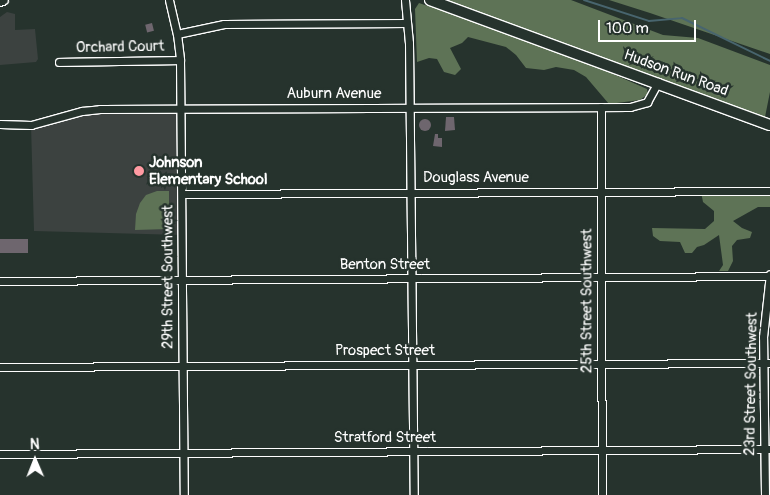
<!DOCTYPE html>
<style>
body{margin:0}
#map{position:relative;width:770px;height:495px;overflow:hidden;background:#26332d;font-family:Pangolin,sans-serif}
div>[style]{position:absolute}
.built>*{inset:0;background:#3c4240}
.green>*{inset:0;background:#5e7356}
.stream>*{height:2px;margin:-1px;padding:0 1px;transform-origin:1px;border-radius:1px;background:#48656e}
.building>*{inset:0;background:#6e666e;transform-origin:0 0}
.round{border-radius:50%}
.roads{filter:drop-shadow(1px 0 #fff) drop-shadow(-1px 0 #fff) drop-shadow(0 1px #fff) drop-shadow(0 -1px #fff)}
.minor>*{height:7px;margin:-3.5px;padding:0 3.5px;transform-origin:3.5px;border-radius:3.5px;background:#26332d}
.secondary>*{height:10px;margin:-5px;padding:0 5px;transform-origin:5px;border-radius:5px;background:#26332d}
.dots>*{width:14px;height:14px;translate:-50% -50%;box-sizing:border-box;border:2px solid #26332d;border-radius:50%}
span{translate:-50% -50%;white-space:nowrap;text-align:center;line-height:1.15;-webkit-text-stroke:5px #26332d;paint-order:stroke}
.street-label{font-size:15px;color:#fff}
.poi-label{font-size:15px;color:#fff;font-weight:700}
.left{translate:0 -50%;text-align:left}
.north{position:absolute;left:10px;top:435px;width:50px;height:50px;-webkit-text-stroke:4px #26332d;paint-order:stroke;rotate:359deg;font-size:14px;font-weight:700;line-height:20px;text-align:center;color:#fff}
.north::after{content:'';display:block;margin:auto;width:18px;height:22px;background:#fff;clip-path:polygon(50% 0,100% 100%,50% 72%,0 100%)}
.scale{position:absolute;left:598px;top:20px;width:98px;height:22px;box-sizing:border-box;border:2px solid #fff;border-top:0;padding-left:6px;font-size:15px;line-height:18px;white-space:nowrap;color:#fff;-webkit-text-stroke:4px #26332d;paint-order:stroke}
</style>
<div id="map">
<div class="built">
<div style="clip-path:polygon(7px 12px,15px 14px,15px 30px,35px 29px,38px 59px,36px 62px,0 65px,0 17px)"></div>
<div style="clip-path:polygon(181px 109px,182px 235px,34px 231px,31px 125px,82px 111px)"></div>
</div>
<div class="green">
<div style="clip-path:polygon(446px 0,571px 0,663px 35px,698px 38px,770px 65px,770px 92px,765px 117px)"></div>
<div style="clip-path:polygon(609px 0,770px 0,770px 54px,650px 13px)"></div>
<div style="clip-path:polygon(419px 3px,523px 38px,586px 62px,647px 89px,648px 94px,640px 100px,609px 104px,586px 77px,574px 70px,556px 67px,544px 70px,526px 68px,516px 55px,506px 47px,468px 37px,462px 43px,450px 48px,461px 69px,455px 75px,444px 72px,437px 59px,429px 58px,417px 62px,415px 9px)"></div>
<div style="clip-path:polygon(157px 191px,169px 191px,169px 229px,135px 230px,136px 214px,140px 203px,146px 195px)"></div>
<div style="clip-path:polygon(701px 192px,770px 193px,770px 207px,758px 207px,733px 221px,742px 228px,752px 232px,750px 238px,737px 240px,732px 246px,733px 261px,728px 271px,719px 271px,723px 265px,719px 235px,704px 245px,697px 247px,692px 253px,685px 253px,680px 242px,660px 241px,653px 236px,652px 228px,705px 229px,714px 221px,714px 211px,703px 202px)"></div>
</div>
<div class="stream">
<div style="left:584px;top:0;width:68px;rotate:17.9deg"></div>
<div style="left:649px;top:21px;width:33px;rotate:-5deg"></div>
<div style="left:682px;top:18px;width:98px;rotate:26deg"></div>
</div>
<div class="building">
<div style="left:152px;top:23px;width:8px;height:7px;rotate:76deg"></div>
<div style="clip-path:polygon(446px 117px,454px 117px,455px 130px,445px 131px)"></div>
<div class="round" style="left:419px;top:119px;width:12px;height:12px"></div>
<div style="clip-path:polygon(435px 134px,438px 134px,438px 138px,442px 138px,442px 147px,433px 146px)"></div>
<div style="left:0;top:239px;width:28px;height:14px"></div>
</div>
<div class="roads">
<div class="minor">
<div style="left:169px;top:0;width:35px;rotate:77deg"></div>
<div style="left:177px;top:34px;width:26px;rotate:83deg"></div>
<div style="left:180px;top:60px;width:435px;rotate:89.5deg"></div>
<div style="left:405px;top:0;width:43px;rotate:84.7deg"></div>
<div style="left:409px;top:43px;width:452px;rotate:89.4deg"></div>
<div style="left:177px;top:34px;width:48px;rotate:-12deg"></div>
<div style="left:224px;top:24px;width:183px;rotate:-0.3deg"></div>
<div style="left:59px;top:62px;width:121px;rotate:-0.9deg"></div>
<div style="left:601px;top:107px;width:388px;rotate:89.9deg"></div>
<div style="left:0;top:124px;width:31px;rotate:2deg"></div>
<div style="left:31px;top:125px;width:53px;rotate:-15.4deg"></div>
<div style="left:82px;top:111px;width:18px;rotate:-6deg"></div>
<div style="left:100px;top:109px;width:530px;rotate:-0.22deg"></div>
<div style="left:630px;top:107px;width:18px;rotate:-16deg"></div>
<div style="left:647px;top:102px;width:23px;rotate:-61deg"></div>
<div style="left:182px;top:194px;width:588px;rotate:-0.29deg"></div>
<div style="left:0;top:281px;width:770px;rotate:-0.37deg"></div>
<div style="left:0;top:367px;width:770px;rotate:-0.3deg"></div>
<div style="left:0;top:454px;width:770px;rotate:-0.37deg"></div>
<div style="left:765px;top:495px;width:158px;rotate:-90.7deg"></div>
<div style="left:763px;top:337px;width:63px;rotate:-83.7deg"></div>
</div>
<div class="secondary">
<div style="left:430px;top:0;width:362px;rotate:20.2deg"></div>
<div style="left:0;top:1px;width:3px;rotate:-18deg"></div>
</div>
</div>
<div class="dots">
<div style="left:139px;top:171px;background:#ff9aa2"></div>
</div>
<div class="street-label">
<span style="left:120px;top:47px;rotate:-1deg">Orchard Court</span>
<span style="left:676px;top:73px;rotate:20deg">Hudson Run Road</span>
<span style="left:334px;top:94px">Auburn Avenue</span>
<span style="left:476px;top:178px">Douglass Avenue</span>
<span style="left:385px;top:265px">Benton Street</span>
<span style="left:168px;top:277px;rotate:-90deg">29th Street Southwest</span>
<span style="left:587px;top:301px;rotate:-90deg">25th Street Southwest</span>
<span style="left:385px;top:351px">Prospect Street</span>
<span style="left:751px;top:384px;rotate:-89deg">23rd Street Southwest</span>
<span style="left:385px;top:438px">Stratford Street</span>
</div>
<div class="poi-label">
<span class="left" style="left:149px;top:171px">Johnson<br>Elementary School</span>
</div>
<div class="north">N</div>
<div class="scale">100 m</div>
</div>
